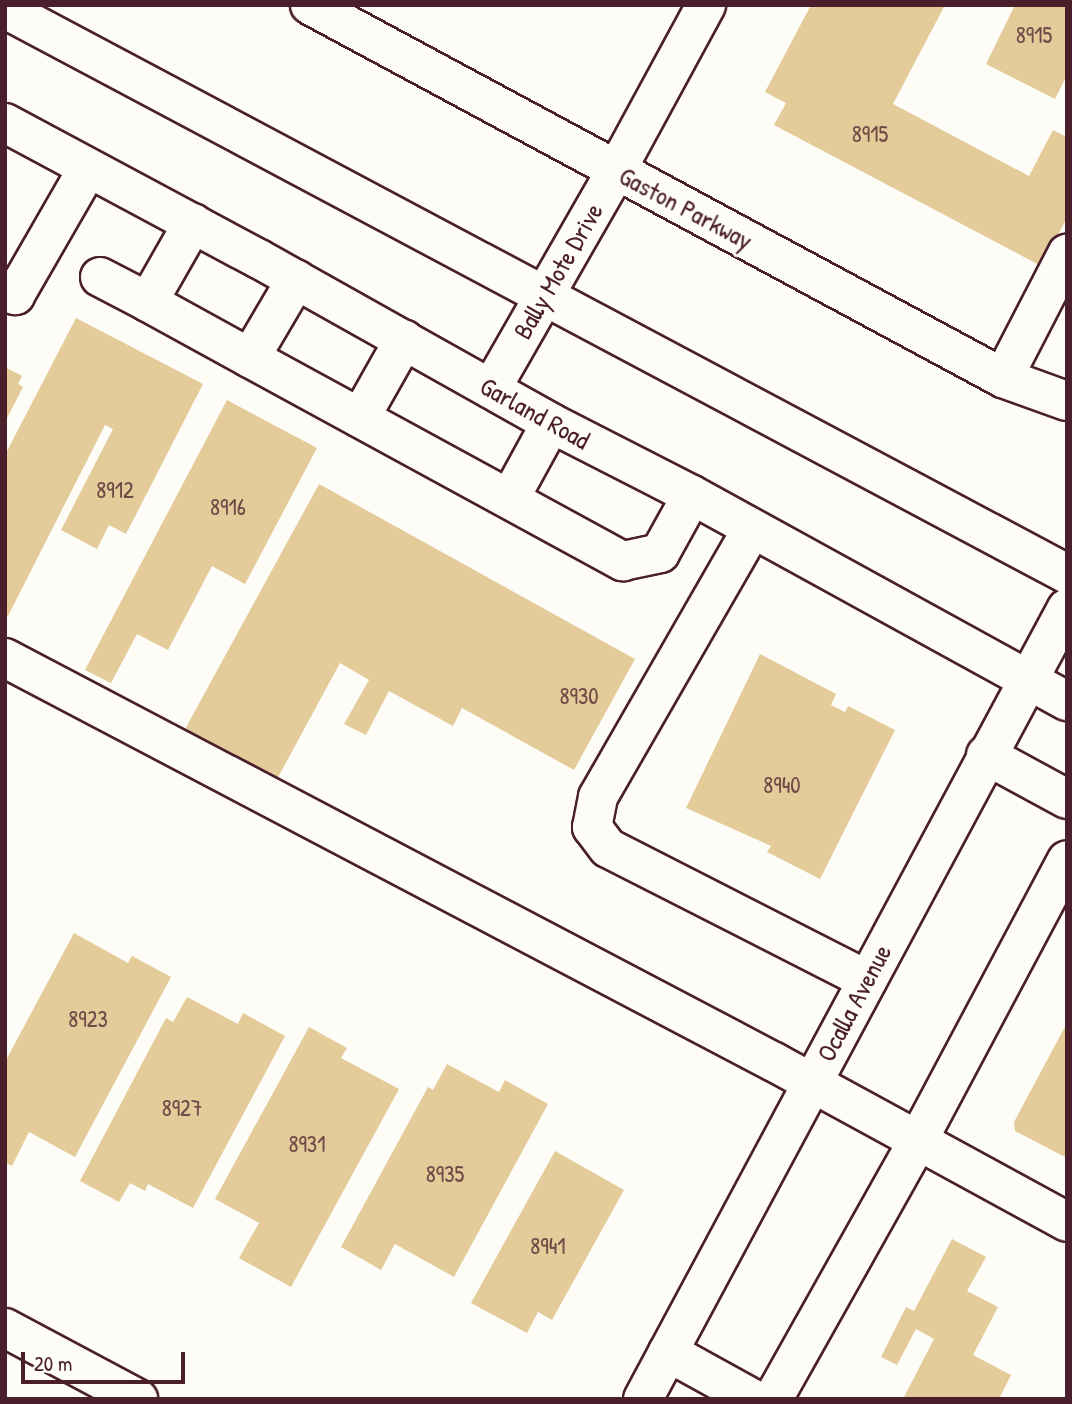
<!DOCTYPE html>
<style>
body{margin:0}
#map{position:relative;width:1072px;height:1404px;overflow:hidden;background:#fdfcf7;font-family:"Patrick Hand",sans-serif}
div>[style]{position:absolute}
.building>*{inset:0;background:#e4cb9a}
.roads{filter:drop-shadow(2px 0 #4a1f2b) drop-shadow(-2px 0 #4a1f2b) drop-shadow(0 2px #4a1f2b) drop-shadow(0 -2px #4a1f2b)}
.minor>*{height:38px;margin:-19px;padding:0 19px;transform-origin:19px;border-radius:19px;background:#fdfcf7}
.major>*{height:38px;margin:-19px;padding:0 19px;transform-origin:19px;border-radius:19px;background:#fdfcf7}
span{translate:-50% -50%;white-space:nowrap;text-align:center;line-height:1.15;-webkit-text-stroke:6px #fdfcf7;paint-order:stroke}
.number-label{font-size:23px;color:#704a47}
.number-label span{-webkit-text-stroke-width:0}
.street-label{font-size:26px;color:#4a1f2b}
.frame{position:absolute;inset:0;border:7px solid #4a1f2b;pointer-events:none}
.scale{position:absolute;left:21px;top:1352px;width:164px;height:32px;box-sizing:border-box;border:4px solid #4a1f2b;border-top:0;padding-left:9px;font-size:21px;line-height:24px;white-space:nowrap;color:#4a1f2b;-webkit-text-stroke:5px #fdfcf7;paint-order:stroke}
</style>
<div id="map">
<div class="building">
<div style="clip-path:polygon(811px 5px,945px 5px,893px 104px,1029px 176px,1053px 130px,1067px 137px,1067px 218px,1041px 266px,774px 125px,786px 103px,765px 92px)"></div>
<div style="clip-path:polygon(1015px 5px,1067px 5px,1067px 75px,1055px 99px,986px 64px)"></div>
<div style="clip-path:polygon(76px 318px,203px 384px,126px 534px,109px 525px,97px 549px,61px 530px,113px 429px,105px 425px,8px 616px,5px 614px,5px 455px)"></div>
<div style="clip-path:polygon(5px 367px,22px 376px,18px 384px,23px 387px,5px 422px)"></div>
<div style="clip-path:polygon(227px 400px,317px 448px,245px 584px,212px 566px,168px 650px,137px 634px,111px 683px,85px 670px)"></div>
<div style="clip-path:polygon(319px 484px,635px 659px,574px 770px,462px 708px,453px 726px,389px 691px,366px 735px,344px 724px,369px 680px,340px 663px,276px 781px,184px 731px)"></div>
<div style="clip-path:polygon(760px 654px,836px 694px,831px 705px,845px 712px,848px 706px,895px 730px,820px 879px,767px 852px,771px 846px,686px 808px)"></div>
<div style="clip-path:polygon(74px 933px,128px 963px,132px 956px,171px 977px,75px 1157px,29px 1132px,12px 1166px,5px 1162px,5px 1062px)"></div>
<div style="clip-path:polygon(187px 997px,238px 1024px,243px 1013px,285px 1036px,193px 1208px,148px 1184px,145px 1191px,130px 1183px,119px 1202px,80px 1181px,166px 1018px,173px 1022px)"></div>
<div style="clip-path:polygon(1067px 1023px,1067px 1158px,1015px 1131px,1014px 1122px)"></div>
<div style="clip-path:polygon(309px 1027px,347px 1048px,341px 1058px,399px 1089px,291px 1287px,239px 1258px,259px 1223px,215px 1199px)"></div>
<div style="clip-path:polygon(447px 1064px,499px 1092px,505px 1080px,548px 1104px,454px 1277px,395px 1244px,381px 1270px,341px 1247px,428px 1087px,433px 1090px)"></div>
<div style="clip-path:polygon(555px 1151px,624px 1190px,552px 1320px,538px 1312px,527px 1333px,471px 1303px)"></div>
<div style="clip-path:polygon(952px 1239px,986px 1257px,967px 1291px,998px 1307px,973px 1355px,1011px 1375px,999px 1399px,903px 1399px,934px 1339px,916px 1329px,897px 1365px,881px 1357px,906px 1307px,914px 1311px)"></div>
</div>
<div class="roads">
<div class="minor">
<div style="left:310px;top:5px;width:787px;rotate:28.29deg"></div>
<div style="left:1003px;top:378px;width:68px;rotate:19.8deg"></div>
<div style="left:193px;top:223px;width:91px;rotate:119.7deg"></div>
<div style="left:148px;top:302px;width:116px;rotate:28.8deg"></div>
<div style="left:250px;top:358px;width:425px;rotate:28.6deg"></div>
<div style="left:623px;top:561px;width:38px;rotate:-12deg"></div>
<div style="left:660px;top:553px;width:66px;rotate:-61.1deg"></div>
<div style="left:100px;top:277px;width:54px;rotate:27.5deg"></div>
<div style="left:5px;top:289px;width:12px;rotate:31deg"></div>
<div style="left:15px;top:295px;width:146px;rotate:-60.1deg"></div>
<div style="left:250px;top:358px;width:91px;rotate:-59.5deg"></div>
<div style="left:1003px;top:378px;width:140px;rotate:-62.7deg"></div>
<div style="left:491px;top:389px;width:251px;rotate:-60.2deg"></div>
<div style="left:616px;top:171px;width:189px;rotate:-61.5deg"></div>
<div style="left:360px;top:418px;width:90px;rotate:-60.6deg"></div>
<div style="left:510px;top:498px;width:85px;rotate:-61.3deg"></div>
<div style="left:752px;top:529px;width:309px;rotate:119.9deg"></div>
<div style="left:598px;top:797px;width:31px;rotate:101deg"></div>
<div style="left:592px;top:827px;width:26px;rotate:53deg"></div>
<div style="left:608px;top:848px;width:291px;rotate:27deg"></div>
<div style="left:5px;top:658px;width:869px;rotate:27.72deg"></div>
<div style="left:774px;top:1062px;width:334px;rotate:28.6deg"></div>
<div style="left:986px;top:755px;width:92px;rotate:28.5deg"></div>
<div style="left:5px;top:1328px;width:151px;rotate:28.1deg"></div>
<div style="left:668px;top:1352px;width:97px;rotate:28.9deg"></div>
<div style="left:643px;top:1399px;width:897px;rotate:-61.81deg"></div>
<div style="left:773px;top:1399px;width:295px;rotate:-60.7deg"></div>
<div style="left:917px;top:1142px;width:319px;rotate:-62deg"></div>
</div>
<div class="major">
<div style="left:5px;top:9px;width:1203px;rotate:28.01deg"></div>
<div style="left:5px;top:123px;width:288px;rotate:28.2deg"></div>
<div style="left:259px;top:259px;width:335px;rotate:29.3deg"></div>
<div style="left:551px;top:423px;width:158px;rotate:27.1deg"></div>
<div style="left:692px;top:495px;width:428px;rotate:28.8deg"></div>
</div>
</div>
<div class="number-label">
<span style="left:1034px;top:35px">8915</span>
<span style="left:870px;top:134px">8915</span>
<span style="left:115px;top:490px">8912</span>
<span style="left:228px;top:507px">8916</span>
<span style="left:579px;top:696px">8930</span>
<span style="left:782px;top:785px">8940</span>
<span style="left:88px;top:1019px">8923</span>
<span style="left:182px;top:1108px">8927</span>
<span style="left:307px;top:1144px">8931</span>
<span style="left:445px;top:1174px">8935</span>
<span style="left:548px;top:1246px">8941</span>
</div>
<div class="street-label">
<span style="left:686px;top:208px;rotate:28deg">Gaston Parkway</span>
<span style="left:558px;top:271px;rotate:-60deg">Bally Mote Drive</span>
<span style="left:535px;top:413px;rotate:29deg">Garland Road</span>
<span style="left:854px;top:1003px;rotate:-62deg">Ocalla Avenue</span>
</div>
<div class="frame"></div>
<div class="scale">20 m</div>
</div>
